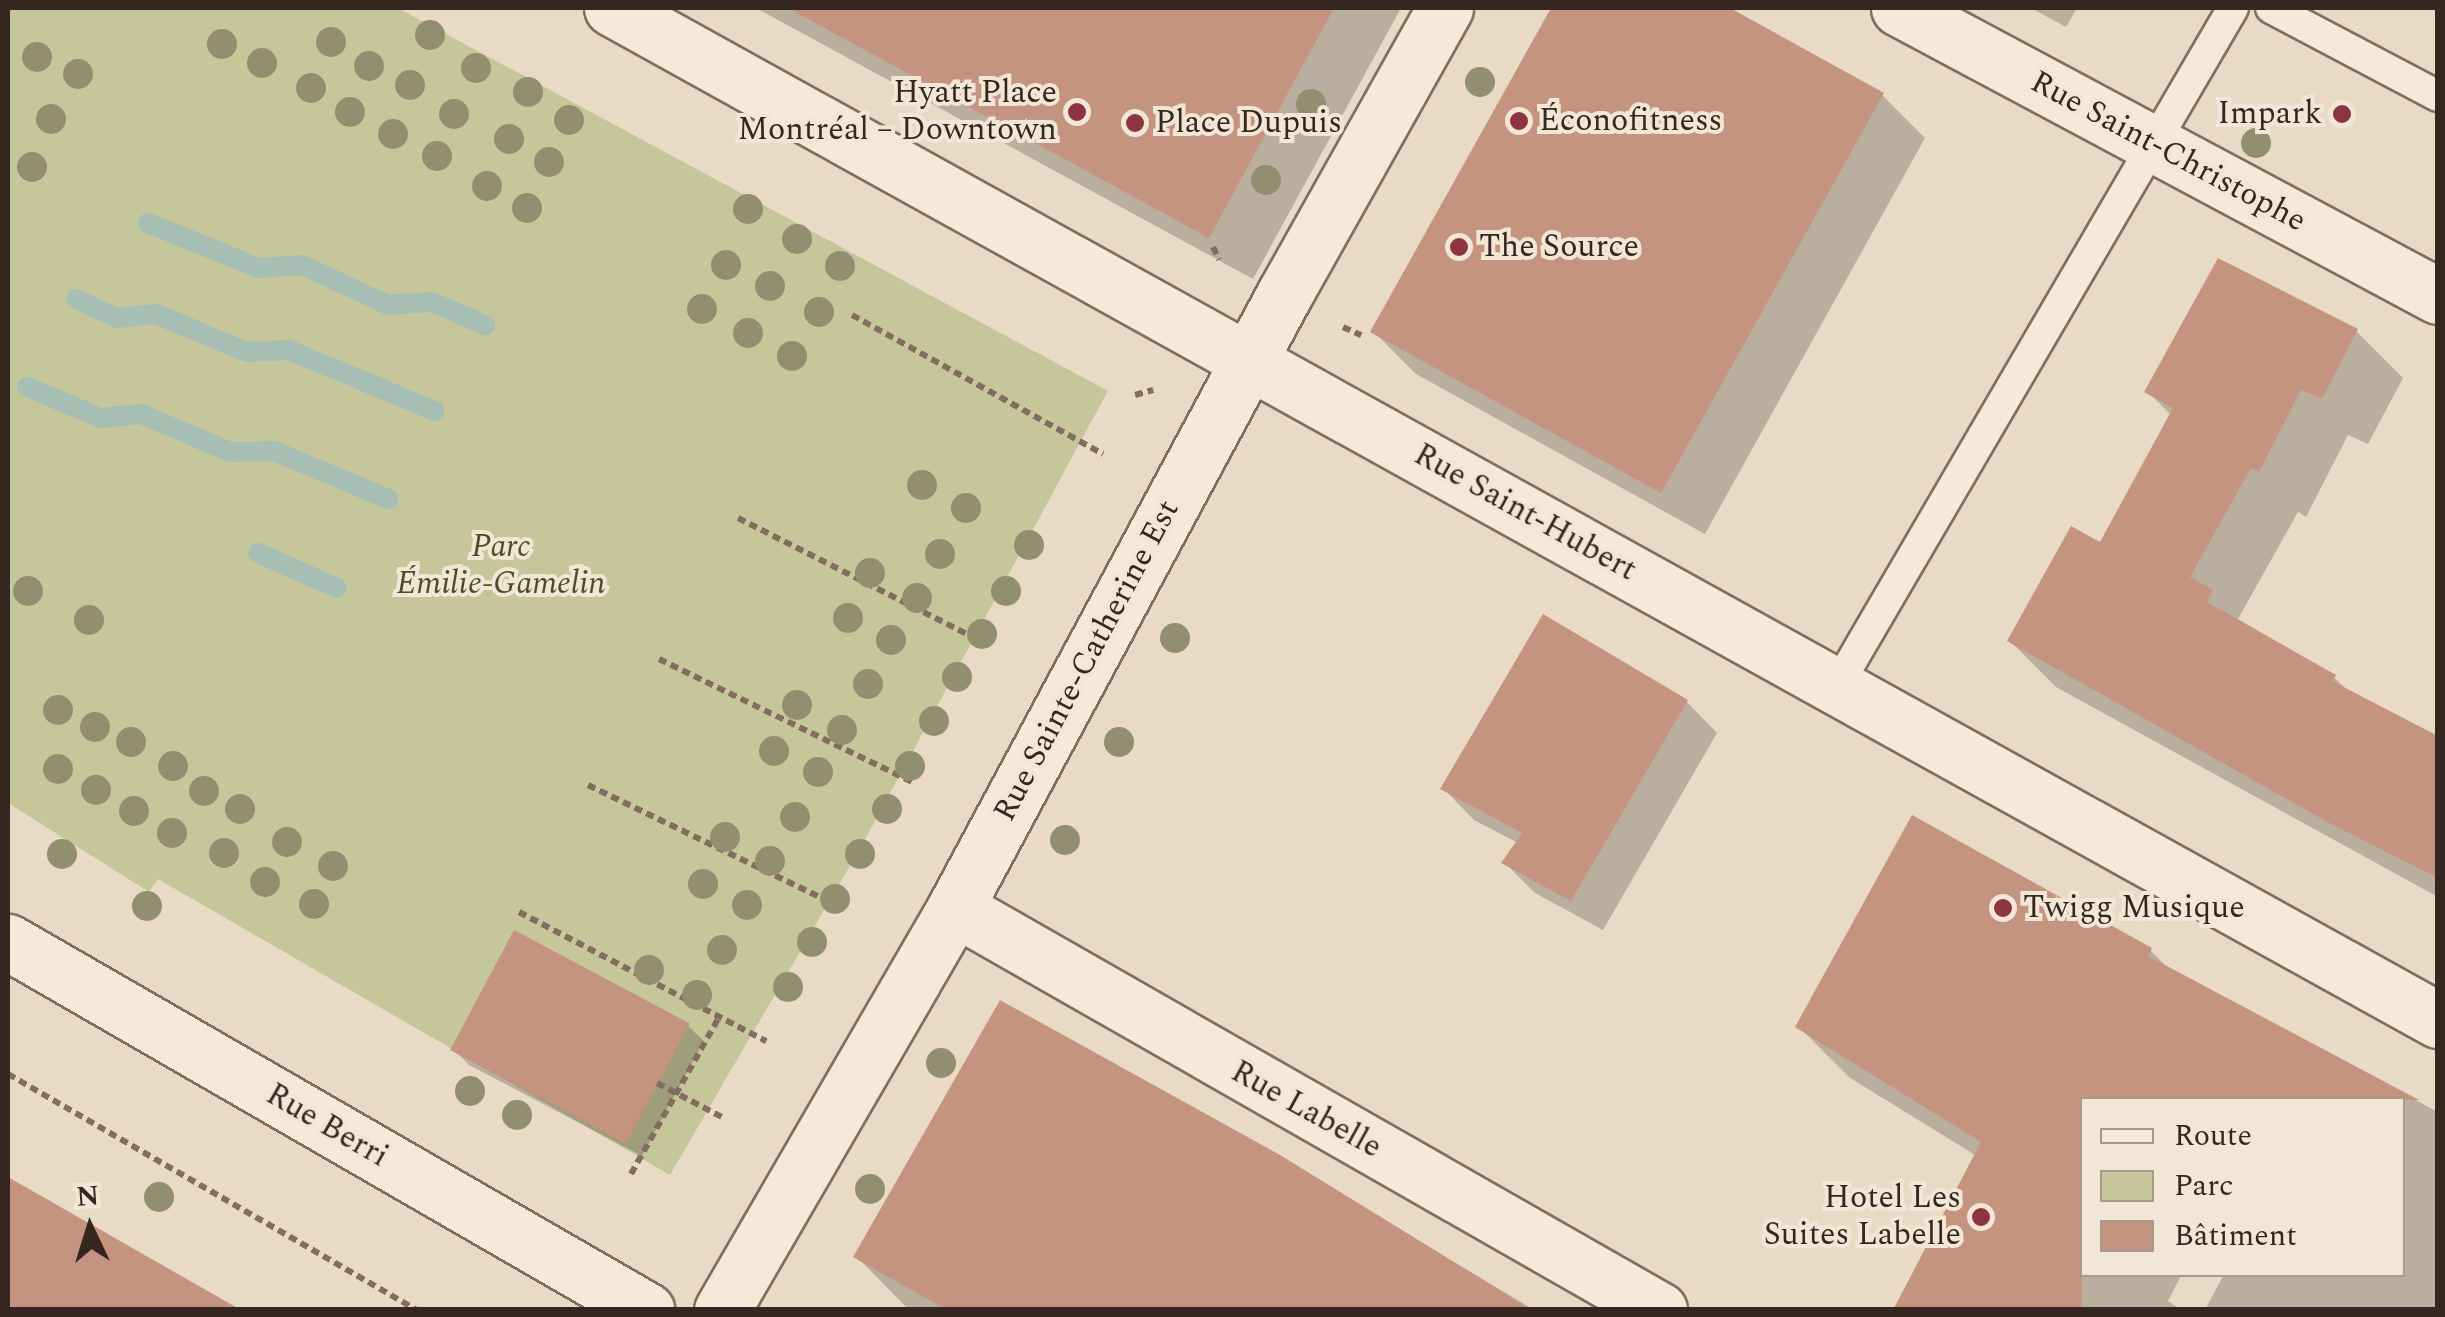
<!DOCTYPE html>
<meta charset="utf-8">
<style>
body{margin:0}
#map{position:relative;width:2445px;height:1317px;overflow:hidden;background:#e9dac6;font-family:Spectral,serif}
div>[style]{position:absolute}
.green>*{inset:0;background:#c6c69b}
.shadow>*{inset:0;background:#0003}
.stream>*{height:20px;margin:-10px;padding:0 10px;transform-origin:10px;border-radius:10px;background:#a7beb4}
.building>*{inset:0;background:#c49480;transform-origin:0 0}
.path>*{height:6px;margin-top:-3px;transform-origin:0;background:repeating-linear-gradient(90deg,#836d5e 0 8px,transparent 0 13px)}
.roads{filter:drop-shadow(2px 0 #836d5e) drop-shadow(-2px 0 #836d5e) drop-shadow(0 2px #836d5e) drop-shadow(0 -2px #836d5e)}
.lane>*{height:30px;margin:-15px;padding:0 15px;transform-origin:15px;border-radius:15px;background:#f5e9d9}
.street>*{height:55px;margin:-27.5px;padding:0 27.5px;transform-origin:27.5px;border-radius:27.5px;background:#f5e9d9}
.secondary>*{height:55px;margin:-27.5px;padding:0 27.5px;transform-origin:27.5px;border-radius:27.5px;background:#f5e9d9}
.trees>*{width:30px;height:30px;margin:-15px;border-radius:50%;background:#928e70}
.dots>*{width:28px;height:28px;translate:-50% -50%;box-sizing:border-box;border:5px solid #f2e6d5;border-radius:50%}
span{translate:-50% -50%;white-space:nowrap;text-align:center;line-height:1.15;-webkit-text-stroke:8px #f2e6d5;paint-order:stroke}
.poi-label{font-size:32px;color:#352720}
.right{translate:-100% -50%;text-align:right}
.left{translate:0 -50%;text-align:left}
.street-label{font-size:32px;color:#352720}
.park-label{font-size:32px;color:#4a4f29;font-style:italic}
.frame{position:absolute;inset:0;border:10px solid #352720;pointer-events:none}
.legend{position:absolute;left:2080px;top:1097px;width:325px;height:180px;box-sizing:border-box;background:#f2e6d5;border:2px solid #a69a8d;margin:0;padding:12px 18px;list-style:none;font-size:30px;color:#352720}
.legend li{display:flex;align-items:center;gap:20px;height:50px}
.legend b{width:50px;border:2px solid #a69a8d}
.north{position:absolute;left:40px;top:1177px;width:100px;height:100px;-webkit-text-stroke:8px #f2e6d5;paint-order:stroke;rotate:356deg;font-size:28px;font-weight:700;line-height:40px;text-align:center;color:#352720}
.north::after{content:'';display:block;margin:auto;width:35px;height:45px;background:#352720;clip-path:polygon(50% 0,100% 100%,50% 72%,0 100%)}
</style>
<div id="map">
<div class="green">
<div style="clip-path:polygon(8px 8px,398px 8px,1108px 391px,862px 845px,670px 1175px,158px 879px,149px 892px,8px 803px)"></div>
</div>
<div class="shadow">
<div style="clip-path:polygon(756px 8px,1401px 8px,1253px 279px)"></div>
<div style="clip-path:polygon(1553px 8px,1724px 8px,1882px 95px,1925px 138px,1705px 534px,1416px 374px,1373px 331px)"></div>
<div style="clip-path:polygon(2031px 8px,2077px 8px,2066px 27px)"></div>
<div style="clip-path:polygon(2356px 331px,2403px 378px,2368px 444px,2348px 435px,2306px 517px,2298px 512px,2238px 619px,2334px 677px,2351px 694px,2438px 739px,2438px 897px,2056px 687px,2010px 641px,2101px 545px,2172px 416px,2147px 391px)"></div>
<div style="clip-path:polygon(1687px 702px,1717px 733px,1603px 930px,1535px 893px,1505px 863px,1518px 843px,1474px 820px,1444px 789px)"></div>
<div style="clip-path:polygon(2150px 950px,2171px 971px,2438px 1112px,2438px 1310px,2205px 1310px,2224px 1274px,2402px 1274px,2402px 1100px,2082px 1100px,2082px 1114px,2035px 1088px,1993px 1166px,1850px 1078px,1798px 1026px)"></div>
<div style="clip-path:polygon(688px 1026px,704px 1041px,642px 1156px,469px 1065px,453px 1049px)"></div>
<div style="clip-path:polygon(2082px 1119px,2082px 1274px,2182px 1274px,2168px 1301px,2182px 1310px,1896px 1310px,2024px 1222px)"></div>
<div style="clip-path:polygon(1279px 1157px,1534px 1310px,909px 1310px,856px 1256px)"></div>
<div style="clip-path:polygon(8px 1180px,236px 1310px,8px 1310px)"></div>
</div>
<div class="stream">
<div style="left:148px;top:223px;width:120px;rotate:22.1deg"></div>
<div style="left:259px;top:268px;width:43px;rotate:-4deg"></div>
<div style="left:302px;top:265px;width:95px;rotate:24.9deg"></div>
<div style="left:388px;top:305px;width:44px;rotate:-3.9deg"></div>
<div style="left:432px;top:302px;width:58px;rotate:23.5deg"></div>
<div style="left:76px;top:299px;width:45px;rotate:24.9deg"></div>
<div style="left:117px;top:318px;width:39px;rotate:-6deg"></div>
<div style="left:156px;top:314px;width:99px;rotate:22.7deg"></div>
<div style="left:247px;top:352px;width:42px;rotate:-2.7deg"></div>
<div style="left:289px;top:350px;width:158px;rotate:22.7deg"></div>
<div style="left:27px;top:387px;width:80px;rotate:22.7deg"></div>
<div style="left:101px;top:418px;width:40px;rotate:-5.7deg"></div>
<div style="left:141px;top:414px;width:97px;rotate:23.1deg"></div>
<div style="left:230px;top:452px;width:44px;rotate:-1.3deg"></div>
<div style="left:274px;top:451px;width:124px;rotate:22.8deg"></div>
<div style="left:258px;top:553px;width:86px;rotate:23.9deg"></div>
</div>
<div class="building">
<div style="clip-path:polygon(788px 8px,1334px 8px,1209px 238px)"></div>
<div style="clip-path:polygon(1551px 8px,1730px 8px,1884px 93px,1661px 493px,1370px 332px)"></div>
<div style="clip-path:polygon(2218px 258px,2358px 329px,2322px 399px,2301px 390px,2259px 472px,2251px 468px,2190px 577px,2213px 590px,2207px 602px,2336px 675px,2332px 681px,2438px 736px,2438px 878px,2331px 824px,2007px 641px,2071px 526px,2100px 542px,2173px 408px,2144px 392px)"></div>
<div style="clip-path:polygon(1543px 614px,1688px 700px,1571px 901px,1501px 863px,1522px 833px,1440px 789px)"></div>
<div style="clip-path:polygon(1912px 815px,2152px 948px,2148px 956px,2419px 1100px,2082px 1100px,2082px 1310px,1893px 1310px,1981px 1142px,1795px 1027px)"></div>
<div style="left:514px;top:930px;width:199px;height:136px;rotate:28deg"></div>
<div style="clip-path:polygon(1000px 1000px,1280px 1155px,1532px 1310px,947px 1310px,853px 1257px)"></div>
<div style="clip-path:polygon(8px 1177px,241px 1310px,8px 1310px)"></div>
</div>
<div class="path">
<div style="left:1213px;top:247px;width:14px;rotate:65deg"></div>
<div style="left:852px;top:315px;width:287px;rotate:29deg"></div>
<div style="left:1343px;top:327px;width:20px;rotate:24deg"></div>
<div style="left:1135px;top:395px;width:19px;rotate:-16deg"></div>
<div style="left:738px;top:518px;width:285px;rotate:26.9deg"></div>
<div style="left:659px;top:659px;width:284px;rotate:25.9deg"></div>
<div style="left:588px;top:785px;width:282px;rotate:25.8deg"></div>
<div style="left:519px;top:912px;width:279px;rotate:27.6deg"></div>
<div style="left:8px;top:1074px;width:471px;rotate:30deg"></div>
<div style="left:657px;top:1083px;width:73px;rotate:27.6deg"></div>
<div style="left:631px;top:1174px;width:180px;rotate:-60.7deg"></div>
</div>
<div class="roads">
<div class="lane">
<div style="left:2271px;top:8px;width:189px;rotate:27.8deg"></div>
<div style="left:1837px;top:686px;width:785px;rotate:-59.71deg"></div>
</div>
<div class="street">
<div style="left:612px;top:8px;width:2088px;rotate:29deg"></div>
<div style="left:1899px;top:8px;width:611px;rotate:28.12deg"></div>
<div style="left:955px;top:908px;width:811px;rotate:29.73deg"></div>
</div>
<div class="secondary">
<div style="left:8px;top:942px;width:737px;rotate:29.98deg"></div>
<div style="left:722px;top:1310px;width:465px;rotate:-59.9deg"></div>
<div style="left:955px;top:908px;width:696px;rotate:-61.78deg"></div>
<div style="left:1284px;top:295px;width:329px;rotate:-60.7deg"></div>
</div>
</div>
<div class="trees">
<div style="left:430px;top:35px"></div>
<div style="left:331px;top:42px"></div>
<div style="left:222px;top:44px"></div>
<div style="left:37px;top:57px"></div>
<div style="left:262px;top:63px"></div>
<div style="left:369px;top:66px"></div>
<div style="left:476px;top:68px"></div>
<div style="left:78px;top:74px"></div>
<div style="left:1480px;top:82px"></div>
<div style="left:410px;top:85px"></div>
<div style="left:311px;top:88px"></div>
<div style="left:528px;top:92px"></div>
<div style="left:1311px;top:104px"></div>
<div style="left:350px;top:112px"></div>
<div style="left:454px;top:114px"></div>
<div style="left:51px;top:119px"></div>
<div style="left:569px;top:120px"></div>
<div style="left:393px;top:134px"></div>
<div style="left:509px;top:139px"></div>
<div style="left:2256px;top:143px"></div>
<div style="left:437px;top:156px"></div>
<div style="left:549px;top:162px"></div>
<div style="left:32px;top:167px"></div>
<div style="left:1266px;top:180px"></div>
<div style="left:487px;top:186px"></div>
<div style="left:527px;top:208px"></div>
<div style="left:748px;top:209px"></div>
<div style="left:797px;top:239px"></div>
<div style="left:726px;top:265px"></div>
<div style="left:840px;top:266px"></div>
<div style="left:770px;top:286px"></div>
<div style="left:702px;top:309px"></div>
<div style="left:819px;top:312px"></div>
<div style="left:748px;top:333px"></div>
<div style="left:792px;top:356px"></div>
<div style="left:922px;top:485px"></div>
<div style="left:966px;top:508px"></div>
<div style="left:1029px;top:545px"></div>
<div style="left:940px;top:554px"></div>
<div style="left:870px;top:573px"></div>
<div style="left:28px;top:591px"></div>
<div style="left:1006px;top:591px"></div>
<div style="left:917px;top:598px"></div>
<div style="left:848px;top:618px"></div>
<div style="left:89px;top:620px"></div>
<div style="left:982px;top:634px"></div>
<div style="left:1175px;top:638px"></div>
<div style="left:891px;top:640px"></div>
<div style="left:957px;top:677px"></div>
<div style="left:868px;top:684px"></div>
<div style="left:797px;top:705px"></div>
<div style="left:58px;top:710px"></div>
<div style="left:934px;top:721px"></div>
<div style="left:95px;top:727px"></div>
<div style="left:842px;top:730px"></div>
<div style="left:131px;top:742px"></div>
<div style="left:1119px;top:742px"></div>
<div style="left:774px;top:751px"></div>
<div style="left:173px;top:766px"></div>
<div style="left:910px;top:766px"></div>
<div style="left:58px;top:769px"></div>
<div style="left:818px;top:772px"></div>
<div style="left:96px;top:790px"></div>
<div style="left:204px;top:791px"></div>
<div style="left:240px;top:809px"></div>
<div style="left:887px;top:809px"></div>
<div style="left:134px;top:811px"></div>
<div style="left:795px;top:817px"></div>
<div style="left:172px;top:833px"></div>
<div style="left:725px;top:837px"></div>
<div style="left:1065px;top:840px"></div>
<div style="left:287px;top:842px"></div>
<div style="left:224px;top:853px"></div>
<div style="left:62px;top:854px"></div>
<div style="left:860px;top:854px"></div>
<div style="left:770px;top:861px"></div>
<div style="left:333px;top:866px"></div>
<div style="left:265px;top:882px"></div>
<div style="left:703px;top:884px"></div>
<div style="left:835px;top:899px"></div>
<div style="left:314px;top:904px"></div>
<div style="left:747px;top:905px"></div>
<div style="left:147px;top:906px"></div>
<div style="left:812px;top:942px"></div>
<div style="left:722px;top:950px"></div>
<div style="left:649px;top:970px"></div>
<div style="left:788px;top:987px"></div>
<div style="left:697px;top:995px"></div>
<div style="left:941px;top:1063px"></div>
<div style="left:470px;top:1091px"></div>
<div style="left:517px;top:1115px"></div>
<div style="left:870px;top:1189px"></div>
<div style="left:159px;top:1197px"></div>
</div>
<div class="dots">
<div style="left:1077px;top:112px;background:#8c3440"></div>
<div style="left:2342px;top:114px;background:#8c3440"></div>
<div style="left:1519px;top:121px;background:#8c3440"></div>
<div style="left:1135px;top:123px;background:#8c3440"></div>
<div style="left:1459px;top:247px;background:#8c3440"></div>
<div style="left:2003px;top:908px;background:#8c3440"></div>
<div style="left:1981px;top:1217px;background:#8c3440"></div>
</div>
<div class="poi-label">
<span class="right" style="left:1057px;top:112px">Hyatt Place<br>Montréal – Downtown</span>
<span class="right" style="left:2322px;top:114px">Impark</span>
<span class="left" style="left:1539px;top:121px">Éconofitness</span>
<span class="left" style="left:1155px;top:123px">Place Dupuis</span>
<span class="left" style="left:1479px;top:247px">The Source</span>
<span class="left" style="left:2023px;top:908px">Twigg Musique</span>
<span class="right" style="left:1961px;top:1217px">Hotel Les<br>Suites Labelle</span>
</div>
<div class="street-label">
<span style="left:2168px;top:152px;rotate:28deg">Rue Saint-Christophe</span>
<span style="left:1525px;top:513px;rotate:29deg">Rue Saint-Hubert</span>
<span style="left:1087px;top:661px;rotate:-62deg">Rue Sainte-Catherine Est</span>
<span style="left:1306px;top:1110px;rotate:29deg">Rue Labelle</span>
<span style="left:327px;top:1126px;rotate:30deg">Rue Berri</span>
</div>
<div class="park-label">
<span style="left:501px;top:566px">Parc<br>Émilie-Gamelin</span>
</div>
<div class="frame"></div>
<ul class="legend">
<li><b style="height:12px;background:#f5e9d9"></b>Route</li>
<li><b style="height:28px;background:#c6c69b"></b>Parc</li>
<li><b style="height:28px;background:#c49480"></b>Bâtiment</li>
</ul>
<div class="north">N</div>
</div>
